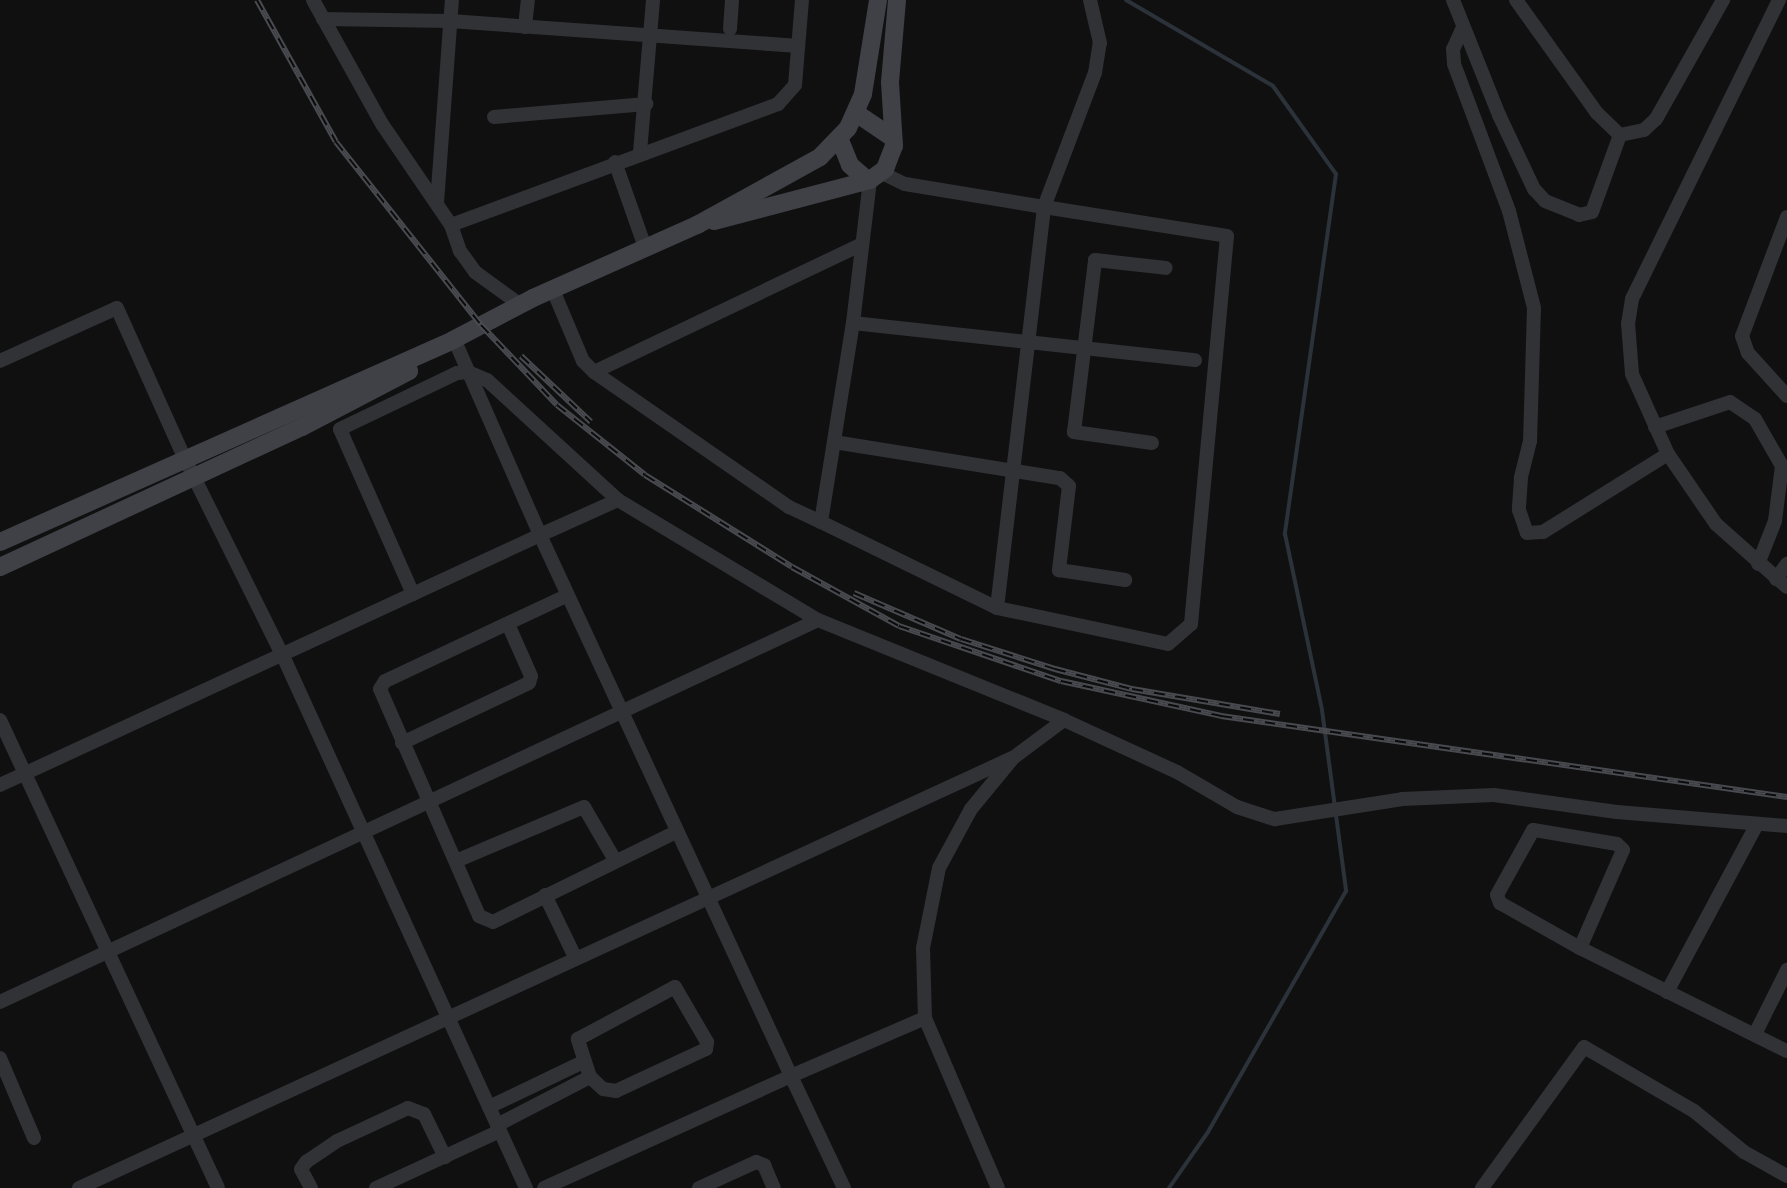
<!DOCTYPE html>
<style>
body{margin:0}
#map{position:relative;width:1787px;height:1188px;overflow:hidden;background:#101011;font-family:"PT Sans",sans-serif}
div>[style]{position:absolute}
.stream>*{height:4px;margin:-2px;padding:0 2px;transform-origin:2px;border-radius:2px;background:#2b3239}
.street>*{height:14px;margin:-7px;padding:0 7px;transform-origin:7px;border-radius:7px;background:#313236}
.secondary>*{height:18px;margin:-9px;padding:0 9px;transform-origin:9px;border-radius:9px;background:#3f4146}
.rail>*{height:6px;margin-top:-3px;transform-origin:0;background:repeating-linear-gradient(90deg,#0b0b0c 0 11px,#484a4f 0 22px);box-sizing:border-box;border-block:2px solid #484a4f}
span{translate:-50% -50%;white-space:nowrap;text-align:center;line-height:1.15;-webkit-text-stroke:5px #0b0b0c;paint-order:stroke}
</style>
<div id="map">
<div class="stream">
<div style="left:1126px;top:0;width:170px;rotate:30.3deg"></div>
<div style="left:1273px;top:86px;width:108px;rotate:54.4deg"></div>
<div style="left:1336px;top:174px;width:364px;rotate:98.1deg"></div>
<div style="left:1285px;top:534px;width:180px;rotate:78.1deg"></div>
<div style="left:1322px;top:710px;width:183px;rotate:82.4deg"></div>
<div style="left:1346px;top:891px;width:278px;rotate:119.8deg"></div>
<div style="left:1208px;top:1132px;width:68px;rotate:124.9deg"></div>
</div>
<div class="street">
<div style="left:313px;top:0;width:142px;rotate:60.9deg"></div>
<div style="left:382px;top:124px;width:122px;rotate:55.7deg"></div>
<div style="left:451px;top:225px;width:349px;rotate:-20.3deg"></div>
<div style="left:778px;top:104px;width:25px;rotate:-48deg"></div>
<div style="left:795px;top:85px;width:85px;rotate:-85.3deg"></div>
<div style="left:1453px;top:0;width:124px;rotate:68.2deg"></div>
<div style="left:1499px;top:115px;width:82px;rotate:64.7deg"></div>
<div style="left:1534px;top:189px;width:16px;rotate:47deg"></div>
<div style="left:1545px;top:201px;width:37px;rotate:22deg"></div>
<div style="left:1579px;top:215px;width:13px;rotate:-13deg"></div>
<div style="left:1592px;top:212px;width:82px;rotate:-70deg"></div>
<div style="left:1516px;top:0;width:139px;rotate:54.4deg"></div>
<div style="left:1597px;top:113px;width:32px;rotate:44deg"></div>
<div style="left:1620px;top:135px;width:25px;rotate:-12deg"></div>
<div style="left:1644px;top:130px;width:16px;rotate:-43deg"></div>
<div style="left:1656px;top:119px;width:137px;rotate:-60.6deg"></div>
<div style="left:1779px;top:0;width:333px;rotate:116.2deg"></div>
<div style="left:1632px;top:299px;width:24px;rotate:99deg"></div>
<div style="left:1628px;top:323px;width:51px;rotate:85.5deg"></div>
<div style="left:1632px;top:374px;width:88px;rotate:65.8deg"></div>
<div style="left:1668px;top:454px;width:85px;rotate:55.6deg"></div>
<div style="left:1716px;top:524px;width:95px;rotate:41.6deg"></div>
<div style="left:323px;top:19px;width:127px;rotate:0.9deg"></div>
<div style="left:450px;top:21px;width:349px;rotate:4.1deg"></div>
<div style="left:525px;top:27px;width:27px;rotate:-84deg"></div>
<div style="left:1463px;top:27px;width:24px;rotate:114deg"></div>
<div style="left:1453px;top:49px;width:15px;rotate:86deg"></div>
<div style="left:1454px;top:64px;width:157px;rotate:69.5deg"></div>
<div style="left:1509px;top:211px;width:100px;rotate:75.5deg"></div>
<div style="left:1534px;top:308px;width:133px;rotate:91.7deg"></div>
<div style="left:1530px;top:441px;width:38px;rotate:104deg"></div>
<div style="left:1521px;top:478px;width:32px;rotate:94deg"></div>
<div style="left:1519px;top:510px;width:24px;rotate:71deg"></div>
<div style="left:1527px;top:533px;width:16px;rotate:-4deg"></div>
<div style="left:1543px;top:532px;width:147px;rotate:-32deg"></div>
<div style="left:730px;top:29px;width:29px;rotate:-86deg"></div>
<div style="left:494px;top:117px;width:153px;rotate:-4.9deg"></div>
<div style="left:640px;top:152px;width:153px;rotate:-85.1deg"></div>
<div style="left:615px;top:162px;width:90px;rotate:70.6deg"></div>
<div style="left:882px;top:173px;width:25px;rotate:26deg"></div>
<div style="left:905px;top:184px;width:141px;rotate:9.4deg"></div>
<div style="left:1044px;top:207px;width:185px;rotate:9deg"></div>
<div style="left:1227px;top:236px;width:390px;rotate:95.3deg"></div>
<div style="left:1191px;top:624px;width:30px;rotate:139deg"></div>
<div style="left:1168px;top:644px;width:175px;rotate:-168.1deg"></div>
<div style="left:997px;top:608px;width:404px;rotate:-83.3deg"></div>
<div style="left:1044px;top:207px;width:143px;rotate:-69.2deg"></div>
<div style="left:1095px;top:73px;width:30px;rotate:-81deg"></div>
<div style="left:1100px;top:43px;width:44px;rotate:-103.1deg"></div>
<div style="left:437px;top:203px;width:204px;rotate:-85.8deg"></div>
<div style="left:1787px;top:217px;width:127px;rotate:110.7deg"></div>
<div style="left:1742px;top:336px;width:18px;rotate:71deg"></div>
<div style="left:1748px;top:353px;width:58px;rotate:47.8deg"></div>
<div style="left:451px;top:225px;width:28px;rotate:71deg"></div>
<div style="left:460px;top:251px;width:26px;rotate:54deg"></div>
<div style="left:475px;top:272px;width:54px;rotate:36deg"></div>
<div style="left:553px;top:290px;width:77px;rotate:67.1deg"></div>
<div style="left:583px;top:361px;width:16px;rotate:45deg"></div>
<div style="left:594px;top:372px;width:237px;rotate:34.7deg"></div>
<div style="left:789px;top:507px;width:35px;rotate:25deg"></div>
<div style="left:821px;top:522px;width:202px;rotate:-80.9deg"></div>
<div style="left:853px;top:323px;width:144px;rotate:-83.2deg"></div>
<div style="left:853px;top:323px;width:344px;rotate:6.2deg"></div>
<div style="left:458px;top:348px;width:204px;rotate:66.3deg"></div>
<div style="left:540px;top:535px;width:85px;rotate:-24.2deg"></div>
<div style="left:618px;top:500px;width:233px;rotate:31deg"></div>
<div style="left:818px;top:620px;width:266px;rotate:22.1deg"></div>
<div style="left:1064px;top:720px;width:64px;rotate:143.3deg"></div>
<div style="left:1013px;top:758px;width:66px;rotate:129.5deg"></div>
<div style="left:971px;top:809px;width:67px;rotate:118.5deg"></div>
<div style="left:939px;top:868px;width:82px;rotate:101.3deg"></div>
<div style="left:923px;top:948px;width:70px;rotate:88.4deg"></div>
<div style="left:925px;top:1018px;width:185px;rotate:66.8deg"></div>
<div style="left:0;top:361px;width:128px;rotate:-24.4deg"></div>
<div style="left:117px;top:308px;width:166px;rotate:65.8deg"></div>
<div style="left:185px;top:459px;width:220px;rotate:63.6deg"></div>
<div style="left:283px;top:656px;width:585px;rotate:65.45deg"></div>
<div style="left:594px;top:372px;width:297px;rotate:-25.5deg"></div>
<div style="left:1655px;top:427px;width:79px;rotate:-18.4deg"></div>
<div style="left:1730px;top:402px;width:30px;rotate:34deg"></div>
<div style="left:1755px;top:419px;width:54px;rotate:60.1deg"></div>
<div style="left:1782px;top:466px;width:55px;rotate:97.3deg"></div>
<div style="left:1775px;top:521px;width:46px;rotate:111.6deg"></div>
<div style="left:834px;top:442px;width:229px;rotate:9.1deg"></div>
<div style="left:1060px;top:478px;width:12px;rotate:42deg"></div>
<div style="left:1069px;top:486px;width:85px;rotate:96.8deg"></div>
<div style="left:1059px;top:570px;width:67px;rotate:8.6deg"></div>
<div style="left:1152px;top:443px;width:79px;rotate:-172deg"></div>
<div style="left:1074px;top:432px;width:173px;rotate:-83deg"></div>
<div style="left:1095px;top:260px;width:71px;rotate:6.4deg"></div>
<div style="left:821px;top:522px;width:196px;rotate:26deg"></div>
<div style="left:1776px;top:579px;width:19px;rotate:-54deg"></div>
<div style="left:413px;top:594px;width:180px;rotate:-113.9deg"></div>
<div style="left:340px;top:429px;width:130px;rotate:-25.6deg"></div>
<div style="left:457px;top:373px;width:11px;rotate:-5deg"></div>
<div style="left:468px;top:372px;width:21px;rotate:23deg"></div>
<div style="left:487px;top:380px;width:178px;rotate:42.5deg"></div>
<div style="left:566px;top:596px;width:200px;rotate:154.8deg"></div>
<div style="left:385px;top:681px;width:9px;rotate:122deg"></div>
<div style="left:380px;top:689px;width:248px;rotate:66.4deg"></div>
<div style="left:479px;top:916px;width:15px;rotate:23deg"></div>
<div style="left:493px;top:922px;width:204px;rotate:-26.2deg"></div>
<div style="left:0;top:720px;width:516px;rotate:65.02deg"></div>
<div style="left:1064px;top:720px;width:124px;rotate:24.7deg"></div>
<div style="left:1177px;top:772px;width:69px;rotate:30.3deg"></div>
<div style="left:1237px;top:807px;width:40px;rotate:18deg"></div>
<div style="left:1275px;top:819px;width:129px;rotate:-8.9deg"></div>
<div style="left:1402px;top:799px;width:92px;rotate:-2.5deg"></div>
<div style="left:1494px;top:795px;width:124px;rotate:7.9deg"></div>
<div style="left:1617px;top:812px;width:171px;rotate:4.7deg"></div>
<div style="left:402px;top:743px;width:140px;rotate:-25.3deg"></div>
<div style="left:529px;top:683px;width:7px;rotate:-74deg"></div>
<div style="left:531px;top:676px;width:57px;rotate:-113.9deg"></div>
<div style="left:0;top:785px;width:595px;rotate:-24.84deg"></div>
<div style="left:540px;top:535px;width:596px;rotate:65.11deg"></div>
<div style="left:791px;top:1076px;width:271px;rotate:155.6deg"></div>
<div style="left:456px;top:861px;width:139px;rotate:-22.9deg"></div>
<div style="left:584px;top:807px;width:61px;rotate:59.7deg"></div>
<div style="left:545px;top:895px;width:69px;rotate:64.2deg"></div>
<div style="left:1580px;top:948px;width:107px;rotate:-66.3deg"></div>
<div style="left:1623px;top:850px;width:8px;rotate:-135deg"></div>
<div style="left:1617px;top:844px;width:85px;rotate:-170.5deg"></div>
<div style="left:1533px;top:830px;width:74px;rotate:119deg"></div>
<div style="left:1497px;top:895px;width:9px;rotate:69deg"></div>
<div style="left:1500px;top:903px;width:92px;rotate:29.4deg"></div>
<div style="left:1580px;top:948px;width:231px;rotate:26.5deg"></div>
<div style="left:675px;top:987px;width:64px;rotate:59.8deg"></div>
<div style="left:707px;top:1042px;width:7px;rotate:98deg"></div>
<div style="left:706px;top:1049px;width:99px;rotate:155deg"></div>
<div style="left:616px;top:1091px;width:13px;rotate:-171deg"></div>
<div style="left:603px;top:1089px;width:18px;rotate:-137deg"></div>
<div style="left:590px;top:1077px;width:40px;rotate:-108deg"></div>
<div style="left:578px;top:1039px;width:110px;rotate:-28.2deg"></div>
<div style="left:1667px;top:992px;width:191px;rotate:-61.8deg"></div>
<div style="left:0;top:1002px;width:903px;rotate:-25.03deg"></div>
<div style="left:1755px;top:1034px;width:72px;rotate:-63.4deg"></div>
<div style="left:0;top:1058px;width:87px;rotate:67deg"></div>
<div style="left:489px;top:1107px;width:104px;rotate:-25.6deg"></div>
<div style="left:497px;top:1125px;width:105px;rotate:-27.3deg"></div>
<div style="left:79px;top:1188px;width:1027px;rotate:-24.74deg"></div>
<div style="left:311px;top:1188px;width:21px;rotate:-118deg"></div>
<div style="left:301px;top:1169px;width:9px;rotate:-54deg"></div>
<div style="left:306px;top:1162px;width:37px;rotate:-34deg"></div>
<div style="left:337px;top:1141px;width:78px;rotate:-24.9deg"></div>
<div style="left:408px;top:1108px;width:17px;rotate:21deg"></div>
<div style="left:424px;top:1114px;width:48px;rotate:64deg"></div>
<div style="left:376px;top:1188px;width:136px;rotate:-24.7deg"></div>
<div style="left:699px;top:1188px;width:63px;rotate:-24.5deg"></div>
<div style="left:756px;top:1162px;width:9px;rotate:21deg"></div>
<div style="left:764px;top:1165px;width:25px;rotate:67deg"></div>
<div style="left:844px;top:1188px;width:124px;rotate:-115.3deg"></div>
<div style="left:791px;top:1076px;width:146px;rotate:-23.4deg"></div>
<div style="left:1482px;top:1188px;width:174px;rotate:-54.1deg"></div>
<div style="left:1584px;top:1047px;width:127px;rotate:30.2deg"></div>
<div style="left:1694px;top:1111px;width:65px;rotate:39.4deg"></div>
<div style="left:1744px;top:1152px;width:49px;rotate:29.2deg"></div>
</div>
<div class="secondary">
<div style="left:856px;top:113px;width:45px;rotate:34deg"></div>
<div style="left:840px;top:140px;width:27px;rotate:68deg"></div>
<div style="left:850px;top:165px;width:23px;rotate:41deg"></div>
<div style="left:714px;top:221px;width:161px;rotate:-14.7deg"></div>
<div style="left:870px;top:180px;width:19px;rotate:-36deg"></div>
<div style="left:885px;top:169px;width:25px;rotate:-69deg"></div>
<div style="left:894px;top:146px;width:64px;rotate:-93.6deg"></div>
<div style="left:890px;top:82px;width:82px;rotate:-85.1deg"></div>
<div style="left:0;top:542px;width:496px;rotate:-24deg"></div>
<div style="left:453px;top:340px;width:90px;rotate:-27.7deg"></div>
<div style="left:533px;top:298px;width:180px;rotate:-24deg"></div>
<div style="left:697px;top:225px;width:141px;rotate:-28.9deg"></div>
<div style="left:820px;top:157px;width:40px;rotate:-46deg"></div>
<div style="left:848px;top:128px;width:37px;rotate:-66deg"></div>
<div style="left:863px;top:94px;width:95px;rotate:-80.9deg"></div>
<div style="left:0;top:567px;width:333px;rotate:-24.9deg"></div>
<div style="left:302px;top:427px;width:121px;rotate:-27.6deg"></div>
</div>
<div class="rail">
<div style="left:257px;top:0;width:162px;rotate:60.9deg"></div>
<div style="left:336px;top:142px;width:233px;rotate:51.6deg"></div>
<div style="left:481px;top:325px;width:110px;rotate:46.5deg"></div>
<div style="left:557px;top:405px;width:112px;rotate:38.5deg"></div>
<div style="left:645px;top:475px;width:173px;rotate:32deg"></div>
<div style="left:792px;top:567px;width:122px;rotate:28.9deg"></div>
<div style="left:899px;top:626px;width:171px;rotate:18.8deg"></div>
<div style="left:1061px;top:681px;width:164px;rotate:12.3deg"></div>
<div style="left:1221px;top:716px;width:572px;rotate:8.14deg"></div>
<div style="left:521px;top:356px;width:96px;rotate:43.3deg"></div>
<div style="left:854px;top:593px;width:116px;rotate:23.3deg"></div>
<div style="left:961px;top:639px;width:99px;rotate:17.7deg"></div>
<div style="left:1055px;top:669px;width:80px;rotate:14.6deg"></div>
<div style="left:1132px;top:689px;width:150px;rotate:9.6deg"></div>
</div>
</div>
